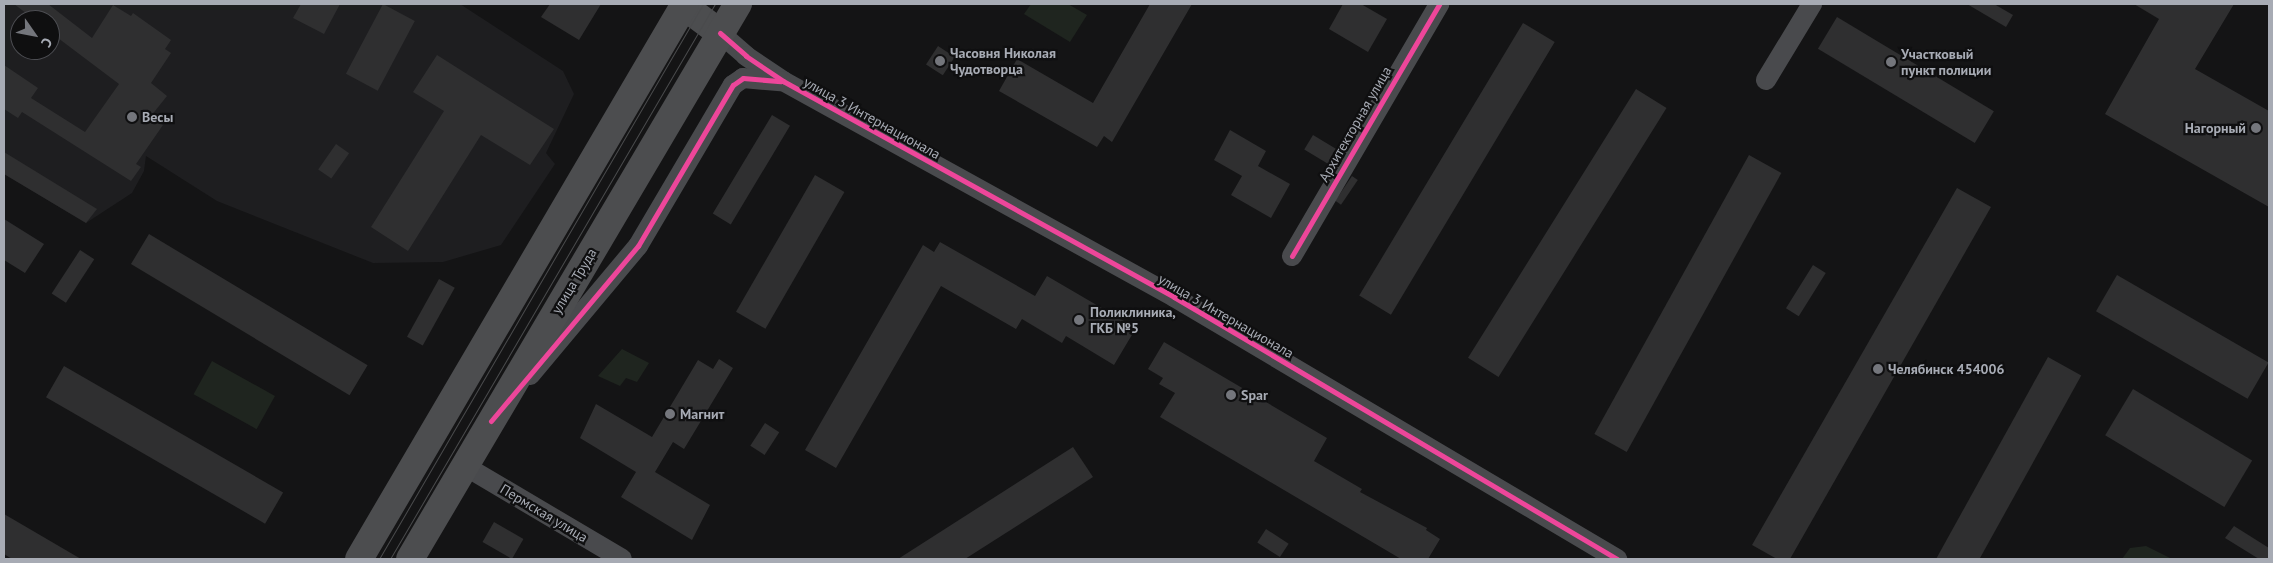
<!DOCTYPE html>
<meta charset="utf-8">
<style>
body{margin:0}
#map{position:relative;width:2273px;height:563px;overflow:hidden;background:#141415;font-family:"PT Sans",sans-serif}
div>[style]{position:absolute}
.built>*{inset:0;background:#1e1e20}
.green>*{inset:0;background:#1f251f;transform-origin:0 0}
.building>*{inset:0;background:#2f2f30;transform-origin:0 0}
.street>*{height:20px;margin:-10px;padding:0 10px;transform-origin:10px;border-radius:10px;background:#494a4d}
.primary>*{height:28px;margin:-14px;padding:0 14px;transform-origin:14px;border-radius:14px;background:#4c4d4f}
.tram>*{height:1px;margin:-0.5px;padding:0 0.5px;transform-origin:0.5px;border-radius:0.5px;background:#4a4b4d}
.cycleway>*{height:5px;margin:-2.5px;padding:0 2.5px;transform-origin:2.5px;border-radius:2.5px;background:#ed469a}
.dots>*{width:14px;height:14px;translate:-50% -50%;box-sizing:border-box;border:2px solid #0f0f10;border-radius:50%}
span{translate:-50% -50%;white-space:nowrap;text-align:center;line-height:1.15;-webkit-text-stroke:4.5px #0f0f10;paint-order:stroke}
.poi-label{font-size:14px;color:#a7abb4;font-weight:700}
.left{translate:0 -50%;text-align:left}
.right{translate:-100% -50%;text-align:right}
.street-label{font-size:14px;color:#a7abb4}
.frame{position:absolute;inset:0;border:5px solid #a7abb4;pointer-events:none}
.north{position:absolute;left:10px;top:10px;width:50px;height:50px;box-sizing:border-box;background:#0f0f10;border:1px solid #4c4d52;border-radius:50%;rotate:123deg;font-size:14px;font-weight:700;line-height:20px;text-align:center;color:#a7abb4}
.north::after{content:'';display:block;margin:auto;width:18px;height:22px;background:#74767c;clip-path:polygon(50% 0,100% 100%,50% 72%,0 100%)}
</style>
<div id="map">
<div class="built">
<div style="clip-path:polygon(evenodd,4px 4px,460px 4px,563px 71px,574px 94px,546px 153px,555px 164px,501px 245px,443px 262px,373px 263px,217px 201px,146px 156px,144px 171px,132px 193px,86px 223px,4px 174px,4px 4px,20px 20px,50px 20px,50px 50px,20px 50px,20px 20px)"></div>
</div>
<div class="green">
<div style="clip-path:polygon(1031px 4px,1068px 4px,1087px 15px,1070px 42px,1024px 14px)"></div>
<div style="clip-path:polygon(622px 349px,649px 363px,637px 382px,626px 378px,620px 386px,598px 376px)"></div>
<div style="left:212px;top:361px;width:72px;height:38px;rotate:29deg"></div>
<div style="clip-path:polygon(2146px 546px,2172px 559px,2122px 559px,2130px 548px)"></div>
</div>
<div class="building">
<div style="clip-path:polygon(14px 4px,48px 4px,92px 38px,113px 5px,131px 16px,133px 13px,171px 40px,165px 49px,171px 53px,151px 83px,167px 96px,151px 116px,163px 125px,136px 164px,141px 167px,131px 181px,22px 112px,18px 118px,4px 109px,4px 65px,38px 88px,31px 98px,85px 132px,119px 84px,50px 32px,50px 20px,35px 20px)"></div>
<div style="clip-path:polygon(301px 4px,340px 4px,324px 34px,293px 18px)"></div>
<div style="left:383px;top:4px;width:36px;height:79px;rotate:28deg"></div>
<div style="clip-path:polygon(550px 4px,601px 4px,579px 40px,541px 17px)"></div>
<div style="clip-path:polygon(1150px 4px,1192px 4px,1112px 142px,1104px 136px,1097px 147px,999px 91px,1017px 59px,1093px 103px)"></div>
<div style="clip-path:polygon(1343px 4px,1361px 4px,1387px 19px,1368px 52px,1329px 29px)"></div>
<div style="clip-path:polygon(1967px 4px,1994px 4px,2013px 15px,2006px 27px)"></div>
<div style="clip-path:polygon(2134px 4px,2234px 4px,2195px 69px,2269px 111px,2269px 207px,2105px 114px,2159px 19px)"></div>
<div style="left:1837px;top:17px;width:183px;height:37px;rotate:31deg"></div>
<div style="left:1523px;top:23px;width:37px;height:318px;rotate:31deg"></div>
<div style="left:938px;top:46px;width:20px;height:22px;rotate:33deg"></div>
<div style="clip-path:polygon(437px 55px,554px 129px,530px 165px,481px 135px,408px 251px,371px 227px,444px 111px,413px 92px)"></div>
<div style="left:1636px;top:89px;width:36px;height:317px;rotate:32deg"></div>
<div style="left:772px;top:115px;width:21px;height:115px;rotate:31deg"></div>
<div style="clip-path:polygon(1230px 130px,1266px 151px,1258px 166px,1290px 184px,1271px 218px,1231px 195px,1242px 176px,1214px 160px)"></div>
<div style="left:1313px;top:135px;width:31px;height:17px;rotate:31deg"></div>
<div style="left:336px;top:144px;width:16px;height:31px;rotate:35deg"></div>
<div style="clip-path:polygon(4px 152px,97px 209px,86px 223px,4px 174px)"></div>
<div style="left:1749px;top:155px;width:37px;height:319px;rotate:29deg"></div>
<div style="left:815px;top:175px;width:34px;height:158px;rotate:30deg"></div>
<div style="left:1352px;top:176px;width:7px;height:30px;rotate:34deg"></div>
<div style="clip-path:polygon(1957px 188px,1991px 207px,1790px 559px,1777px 559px,1752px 545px)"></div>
<div style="clip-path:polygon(4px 219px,44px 244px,25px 273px,4px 260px)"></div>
<div style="left:149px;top:234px;width:255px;height:35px;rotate:31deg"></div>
<div style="clip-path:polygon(940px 242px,1035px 296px,1047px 276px,1136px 328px,1114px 365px,1066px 336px,1062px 343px,1022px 319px,1016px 329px,941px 286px,836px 468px,805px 450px,923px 245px,934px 252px)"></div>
<div style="left:80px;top:250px;width:17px;height:52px;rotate:33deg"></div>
<div style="left:1813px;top:265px;width:15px;height:51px;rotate:32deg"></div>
<div style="left:2117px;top:275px;width:175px;height:42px;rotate:30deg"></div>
<div style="left:439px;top:279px;width:18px;height:66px;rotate:29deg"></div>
<div style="clip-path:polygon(1164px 342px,1327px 438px,1314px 461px,1362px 489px,1360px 492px,1427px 528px,1426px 530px,1440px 539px,1428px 559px,1401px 559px,1160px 417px,1175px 393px,1159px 384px,1163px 378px,1148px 369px)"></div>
<div style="left:2048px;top:357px;width:38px;height:232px;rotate:29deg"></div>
<div style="clip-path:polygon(719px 359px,733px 368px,684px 449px,673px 442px,655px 472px,710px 505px,692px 540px,621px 497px,636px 472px,580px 438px,596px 404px,652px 437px,698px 360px,713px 369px)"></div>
<div style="left:64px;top:366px;width:253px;height:36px;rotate:30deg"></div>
<div style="left:2133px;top:389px;width:139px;height:54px;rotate:31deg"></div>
<div style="left:765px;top:423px;width:17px;height:27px;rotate:33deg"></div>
<div style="clip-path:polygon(1073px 447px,1093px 477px,1070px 492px,965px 559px,898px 559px)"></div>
<div style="clip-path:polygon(4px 514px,81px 559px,12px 559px,4px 554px)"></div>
<div style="left:494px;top:522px;width:34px;height:23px;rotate:30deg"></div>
<div style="clip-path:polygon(2234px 526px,2269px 548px,2269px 559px,2259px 559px,2225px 538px)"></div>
<div style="left:1266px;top:529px;width:27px;height:16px;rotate:33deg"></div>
</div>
<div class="street">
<div style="left:720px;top:33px;width:35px;rotate:41deg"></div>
<div style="left:746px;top:56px;width:45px;rotate:34deg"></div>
<div style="left:783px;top:81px;width:447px;rotate:28.9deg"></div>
<div style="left:1174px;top:297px;width:515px;rotate:30.6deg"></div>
<div style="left:1766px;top:80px;width:89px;rotate:-58.8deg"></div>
<div style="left:1292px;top:256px;width:292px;rotate:-59.7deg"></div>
<div style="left:530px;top:375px;width:168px;rotate:-50.1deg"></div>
<div style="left:638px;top:246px;width:187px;rotate:-59.5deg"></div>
<div style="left:733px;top:85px;width:12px;rotate:-35deg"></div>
<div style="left:743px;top:78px;width:38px;rotate:5deg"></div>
<div style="left:465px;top:466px;width:182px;rotate:30.6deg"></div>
</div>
<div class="primary">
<div style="left:684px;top:6px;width:45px;rotate:36.9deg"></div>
<div style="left:359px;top:559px;width:644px;rotate:-59.57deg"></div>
<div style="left:410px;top:559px;width:645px;rotate:-59.42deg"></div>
</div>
<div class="tram">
<div style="left:379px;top:559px;width:643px;rotate:-59.72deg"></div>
<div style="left:390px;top:559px;width:643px;rotate:-59.65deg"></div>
</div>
<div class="cycleway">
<div style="left:720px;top:33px;width:35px;rotate:41deg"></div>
<div style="left:746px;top:56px;width:45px;rotate:34deg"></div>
<div style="left:783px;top:81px;width:447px;rotate:28.9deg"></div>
<div style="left:1174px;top:297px;width:515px;rotate:30.6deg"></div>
<div style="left:1292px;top:256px;width:292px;rotate:-59.7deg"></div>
<div style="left:491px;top:421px;width:229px;rotate:-50deg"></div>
<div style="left:638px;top:246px;width:187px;rotate:-59.5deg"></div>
<div style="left:733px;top:85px;width:12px;rotate:-35deg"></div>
<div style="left:743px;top:78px;width:38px;rotate:5deg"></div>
</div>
<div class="dots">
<div style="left:940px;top:61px;background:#74767c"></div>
<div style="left:1891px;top:62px;background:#74767c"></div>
<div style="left:132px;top:117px;background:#74767c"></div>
<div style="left:2256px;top:128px;background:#74767c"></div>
<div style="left:1079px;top:320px;background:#74767c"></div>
<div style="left:1878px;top:369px;background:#74767c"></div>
<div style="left:1231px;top:395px;background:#74767c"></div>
<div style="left:670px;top:414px;background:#74767c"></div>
</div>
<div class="poi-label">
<span class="left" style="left:950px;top:61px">Часовня Николая<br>Чудотворца</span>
<span class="left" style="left:1901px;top:62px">Участковый<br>пункт полиции</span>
<span class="left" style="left:142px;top:117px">Весы</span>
<span class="right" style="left:2246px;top:128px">Нагорный</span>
<span class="left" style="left:1090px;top:320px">Поликлиника,<br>ГКБ №5</span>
<span class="left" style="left:1888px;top:369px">Челябинск 454006</span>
<span class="left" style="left:1241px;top:395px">Spar</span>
<span class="left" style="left:680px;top:414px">Магнит</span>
</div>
<div class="street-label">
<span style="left:872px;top:118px;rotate:29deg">улица 3 Интернационала</span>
<span style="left:1355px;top:124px;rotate:-60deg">Архитекторная улица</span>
<span style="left:574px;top:281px;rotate:-59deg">улица Труда</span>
<span style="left:1226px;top:316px;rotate:30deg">улица 3 Интернационала</span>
<span style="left:544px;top:513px;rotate:31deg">Пермская улица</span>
</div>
<div class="frame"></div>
<div class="north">С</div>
</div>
